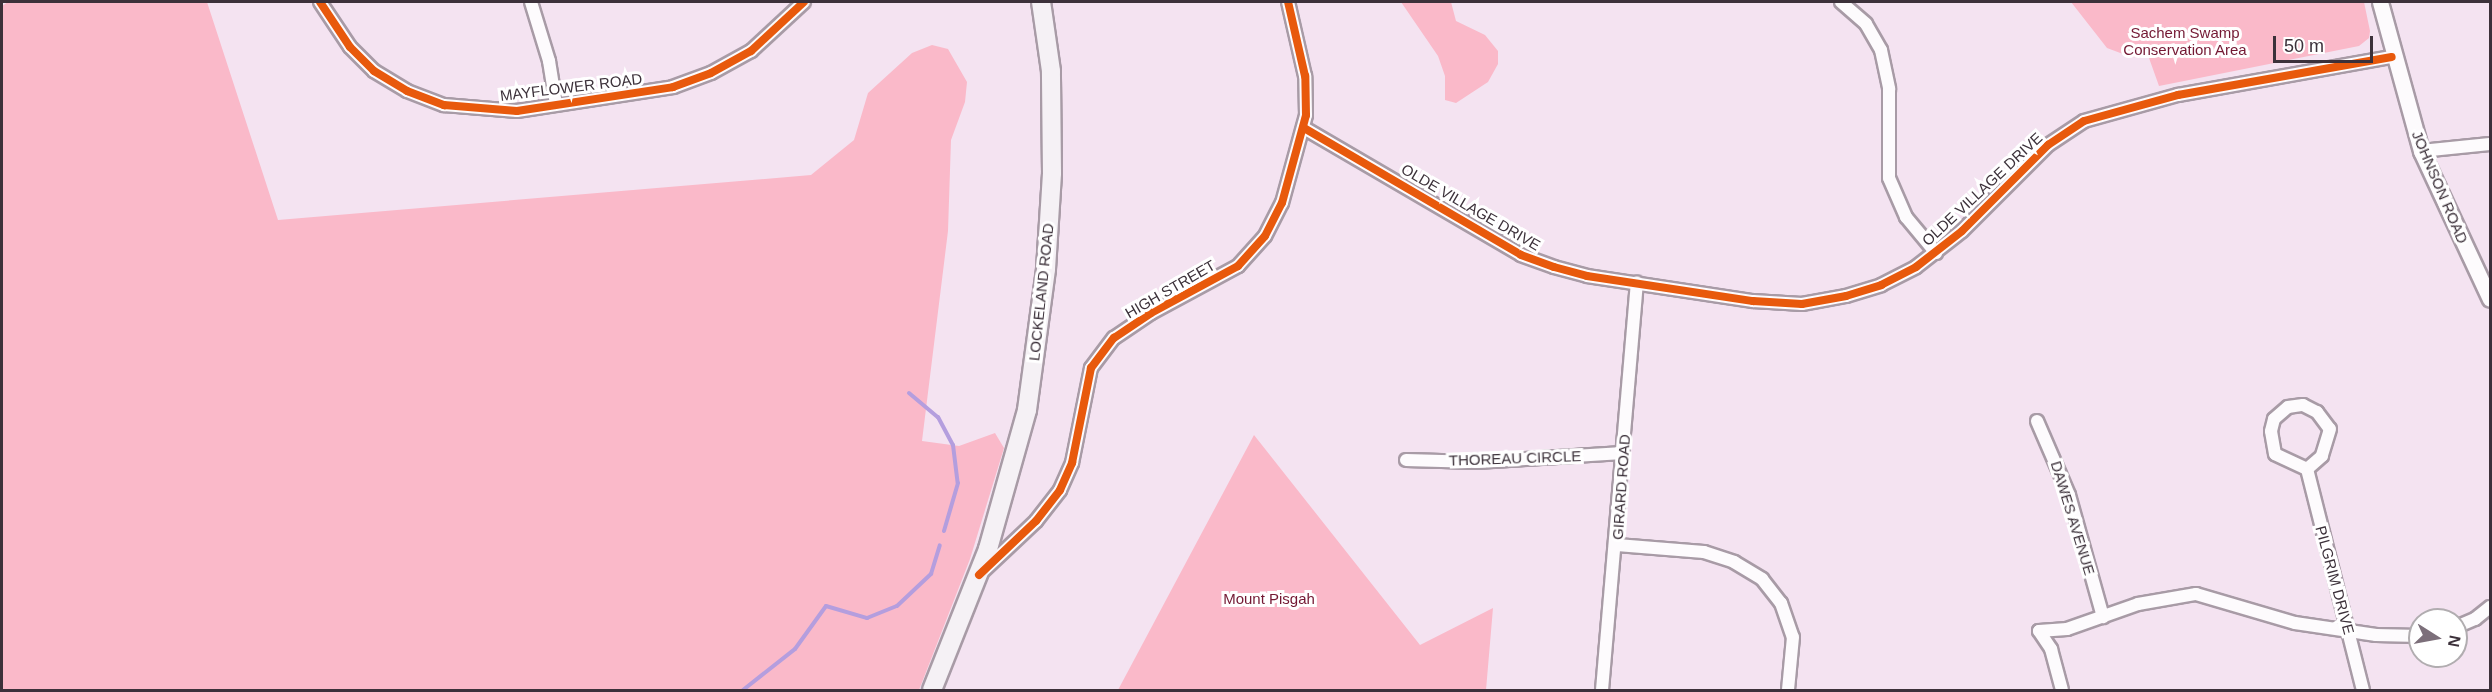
<!DOCTYPE html>
<style>
body{margin:0}
#map{position:relative;width:2492px;height:692px;overflow:hidden;background:#f4e3f1;font-family:Arial,sans-serif}
div>[style]{position:absolute}
.green>*{inset:0;background:#fab9c9}
.stream>*{height:4px;margin:-2px;padding:0 2px;transform-origin:2px;border-radius:2px;background:#b49ede}
.roads{filter:drop-shadow(2px 0 #a89ba6) drop-shadow(-2px 0 #a89ba6) drop-shadow(0 2px #a89ba6) drop-shadow(0 -2px #a89ba6)}
.minor>*{height:12px;margin:-6px;padding:0 6px;transform-origin:6px;border-radius:6px;background:#fdfbfd}
.tertiary>*{height:15px;margin:-7.5px;padding:0 7.5px;transform-origin:7.5px;border-radius:7.5px;background:#fdfbfd}
.secondary>*{height:18px;margin:-9px;padding:0 9px;transform-origin:9px;border-radius:9px;background:#f5f1f5}
.cycleway>*{height:8px;margin:-4px;padding:0 4px;transform-origin:4px;border-radius:4px;background:#e8590c}
span{translate:-50% -50%;white-space:nowrap;text-align:center;line-height:1.15;-webkit-text-stroke:6px #fff;paint-order:stroke}
.park-label{font-size:15px;color:#731833}
.street-label{font-size:15px;color:#3c313a}
.frame{position:absolute;inset:0;border:3px solid #3c313a;pointer-events:none}
.north{position:absolute;left:2408px;top:608px;width:60px;height:60px;box-sizing:border-box;background:#fff;border:2px solid #b1adb0;border-radius:50%;rotate:101deg;font-size:16px;font-weight:700;line-height:24px;text-align:center;color:#3c313a}
.north::after{content:'';display:block;margin:auto;width:21px;height:27px;background:#7c6f7a;clip-path:polygon(50% 0,100% 100%,50% 72%,0 100%)}
.scale{position:absolute;left:2273px;top:36px;width:100px;height:27px;box-sizing:border-box;border:3px solid #3c313a;border-top:0;padding-left:8px;font-size:18px;line-height:21px;white-space:nowrap;color:#3c313a;-webkit-text-stroke:4px #fff;paint-order:stroke}
</style>
<div id="map">
<div class="green">
<div style="clip-path:polygon(8px 2px,207px 2px,278px 220px,811px 175px,854px 140px,868px 93px,912px 53px,932px 45px,948px 49px,967px 82px,965px 102px,951px 140px,948px 231px,922px 441px,959px 446px,995px 433px,1004px 448px,970px 559px,919px 690px,2px 690px,2px 6px)"></div>
<div style="clip-path:polygon(1401px 2px,1451px 2px,1456px 21px,1485px 35px,1498px 51px,1498px 64px,1488px 82px,1456px 103px,1445px 100px,1445px 76px,1438px 56px)"></div>
<div style="clip-path:polygon(2071px 2px,2364px 2px,2370px 31px,2369px 38px,2359px 46px,2159px 86px,2149px 58px,2131px 57px,2107px 48px)"></div>
<div style="clip-path:polygon(1254px 435px,1420px 645px,1493px 608px,1486px 690px,1118px 690px)"></div>
</div>
<div class="stream">
<div style="left:909px;top:393px;width:38px;rotate:40deg"></div>
<div style="left:938px;top:417px;width:32px;rotate:62deg"></div>
<div style="left:953px;top:445px;width:38px;rotate:83deg"></div>
<div style="left:958px;top:483px;width:50px;rotate:106.3deg"></div>
<div style="left:743px;top:690px;width:66px;rotate:-38.3deg"></div>
<div style="left:795px;top:649px;width:53px;rotate:-54.2deg"></div>
<div style="left:826px;top:606px;width:43px;rotate:16.3deg"></div>
<div style="left:867px;top:618px;width:32px;rotate:-22deg"></div>
<div style="left:897px;top:606px;width:47px;rotate:-43.3deg"></div>
<div style="left:931px;top:574px;width:30px;rotate:-73deg"></div>
</div>
<div class="roads">
<div class="minor">
<div style="left:320px;top:2px;width:54px;rotate:56.3deg"></div>
<div style="left:350px;top:47px;width:34px;rotate:45deg"></div>
<div style="left:374px;top:71px;width:39px;rotate:31deg"></div>
<div style="left:407px;top:91px;width:40px;rotate:21deg"></div>
<div style="left:444px;top:105px;width:73px;rotate:4.7deg"></div>
<div style="left:517px;top:111px;width:158px;rotate:-8.7deg"></div>
<div style="left:673px;top:87px;width:40px;rotate:-20.2deg"></div>
<div style="left:711px;top:73px;width:46px;rotate:-28.8deg"></div>
<div style="left:751px;top:51px;width:72px;rotate:-42.8deg"></div>
<div style="left:531px;top:2px;width:62px;rotate:73deg"></div>
<div style="left:549px;top:61px;width:44px;rotate:80.8deg"></div>
<div style="left:1841px;top:2px;width:33px;rotate:41deg"></div>
<div style="left:1866px;top:24px;width:30px;rotate:60deg"></div>
<div style="left:1881px;top:50px;width:40px;rotate:78deg"></div>
<div style="left:1889px;top:89px;width:89px;rotate:90deg"></div>
<div style="left:1889px;top:178px;width:43px;rotate:66.4deg"></div>
<div style="left:1906px;top:217px;width:47px;rotate:50.2deg"></div>
<div style="left:1304px;top:128px;width:251px;rotate:30.3deg"></div>
<div style="left:1521px;top:255px;width:35px;rotate:20deg"></div>
<div style="left:1554px;top:267px;width:34px;rotate:15deg"></div>
<div style="left:1587px;top:276px;width:168px;rotate:8.6deg"></div>
<div style="left:1753px;top:301px;width:49px;rotate:3.5deg"></div>
<div style="left:1802px;top:304px;width:45px;rotate:-10.3deg"></div>
<div style="left:1846px;top:296px;width:37px;rotate:-17deg"></div>
<div style="left:1881px;top:285px;width:39px;rotate:-27deg"></div>
<div style="left:1916px;top:267px;width:58px;rotate:-38deg"></div>
<div style="left:1962px;top:231px;width:122px;rotate:-45deg"></div>
<div style="left:2048px;top:145px;width:43px;rotate:-33.7deg"></div>
<div style="left:2084px;top:121px;width:98px;rotate:-15.5deg"></div>
<div style="left:2178px;top:95px;width:217px;rotate:-10.1deg"></div>
<div style="left:2421px;top:151px;width:69px;rotate:-5.8deg"></div>
<div style="left:2303px;top:405px;width:16px;rotate:27deg"></div>
<div style="left:2317px;top:412px;width:21px;rotate:53deg"></div>
<div style="left:2330px;top:429px;width:28px;rotate:107deg"></div>
<div style="left:2322px;top:456px;width:20px;rotate:139deg"></div>
<div style="left:2307px;top:469px;width:35px;rotate:-155deg"></div>
<div style="left:2275px;top:454px;width:23px;rotate:-100deg"></div>
<div style="left:2271px;top:431px;width:12px;rotate:-76deg"></div>
<div style="left:2274px;top:419px;width:18px;rotate:-41deg"></div>
<div style="left:2288px;top:407px;width:15px;rotate:-8deg"></div>
<div style="left:2037px;top:421px;width:81px;rotate:66.6deg"></div>
<div style="left:2069px;top:495px;width:127px;rotate:74.4deg"></div>
<div style="left:1406px;top:460px;width:71px;rotate:1.6deg"></div>
<div style="left:1477px;top:462px;width:146px;rotate:-3.5deg"></div>
<div style="left:2307px;top:469px;width:228px;rotate:75.8deg"></div>
<div style="left:1617px;top:545px;width:87px;rotate:4.6deg"></div>
<div style="left:1704px;top:552px;width:32px;rotate:18deg"></div>
<div style="left:1734px;top:562px;width:33px;rotate:31deg"></div>
<div style="left:1762px;top:579px;width:31px;rotate:52deg"></div>
<div style="left:1781px;top:603px;width:36px;rotate:71deg"></div>
<div style="left:1793px;top:637px;width:53px;rotate:95.4deg"></div>
<div style="left:981px;top:573px;width:76px;rotate:-43.4deg"></div>
<div style="left:1036px;top:521px;width:39px;rotate:-52deg"></div>
<div style="left:1060px;top:490px;width:30px;rotate:-66deg"></div>
<div style="left:1072px;top:463px;width:97px;rotate:-78.7deg"></div>
<div style="left:1091px;top:368px;width:38px;rotate:-53deg"></div>
<div style="left:1114px;top:338px;width:45px;rotate:-34deg"></div>
<div style="left:1151px;top:313px;width:99px;rotate:-28.4deg"></div>
<div style="left:1238px;top:266px;width:40px;rotate:-48deg"></div>
<div style="left:1265px;top:236px;width:37px;rotate:-63deg"></div>
<div style="left:1282px;top:203px;width:91px;rotate:-74.7deg"></div>
<div style="left:1306px;top:115px;width:39px;rotate:-91deg"></div>
<div style="left:1305px;top:76px;width:76px;rotate:-102.9deg"></div>
<div style="left:2456px;top:627px;width:21px;rotate:-23deg"></div>
<div style="left:2475px;top:619px;width:19px;rotate:-39deg"></div>
<div style="left:2039px;top:631px;width:28px;rotate:-4deg"></div>
<div style="left:2067px;top:629px;width:75px;rotate:-19.4deg"></div>
<div style="left:2138px;top:604px;width:59px;rotate:-9.8deg"></div>
<div style="left:2196px;top:594px;width:103px;rotate:16.3deg"></div>
<div style="left:2295px;top:623px;width:82px;rotate:8.4deg"></div>
<div style="left:2376px;top:635px;width:44px;rotate:1.3deg"></div>
<div style="left:2039px;top:631px;width:22px;rotate:56deg"></div>
<div style="left:2051px;top:649px;width:42px;rotate:75deg"></div>
<div style="left:1602px;top:690px;width:409px;rotate:-85.1deg"></div>
</div>
<div class="tertiary">
<div style="left:2380px;top:2px;width:155px;rotate:74.6deg"></div>
<div style="left:2421px;top:151px;width:163px;rotate:65deg"></div>
</div>
<div class="secondary">
<div style="left:932px;top:690px;width:152px;rotate:-68.3deg"></div>
<div style="left:988px;top:549px;width:144px;rotate:-74.3deg"></div>
<div style="left:1027px;top:410px;width:142px;rotate:-82.3deg"></div>
<div style="left:1046px;top:269px;width:96px;rotate:-86.4deg"></div>
<div style="left:1052px;top:173px;width:102px;rotate:-90.6deg"></div>
<div style="left:1051px;top:71px;width:70px;rotate:-98.2deg"></div>
</div>
</div>
<div class="cycleway">
<div style="left:320px;top:2px;width:54px;rotate:56.3deg"></div>
<div style="left:350px;top:47px;width:34px;rotate:45deg"></div>
<div style="left:374px;top:71px;width:39px;rotate:31deg"></div>
<div style="left:407px;top:91px;width:40px;rotate:21deg"></div>
<div style="left:444px;top:105px;width:73px;rotate:4.7deg"></div>
<div style="left:517px;top:111px;width:158px;rotate:-8.7deg"></div>
<div style="left:673px;top:87px;width:40px;rotate:-20.2deg"></div>
<div style="left:711px;top:73px;width:46px;rotate:-28.8deg"></div>
<div style="left:751px;top:51px;width:72px;rotate:-42.8deg"></div>
<div style="left:1304px;top:128px;width:251px;rotate:30.3deg"></div>
<div style="left:1521px;top:255px;width:35px;rotate:20deg"></div>
<div style="left:1554px;top:267px;width:34px;rotate:15deg"></div>
<div style="left:1587px;top:276px;width:168px;rotate:8.6deg"></div>
<div style="left:1753px;top:301px;width:49px;rotate:3.5deg"></div>
<div style="left:1802px;top:304px;width:45px;rotate:-10.3deg"></div>
<div style="left:1846px;top:296px;width:37px;rotate:-17deg"></div>
<div style="left:1881px;top:285px;width:39px;rotate:-27deg"></div>
<div style="left:1916px;top:267px;width:58px;rotate:-38deg"></div>
<div style="left:1962px;top:231px;width:122px;rotate:-45deg"></div>
<div style="left:2048px;top:145px;width:43px;rotate:-33.7deg"></div>
<div style="left:2084px;top:121px;width:98px;rotate:-15.5deg"></div>
<div style="left:2178px;top:95px;width:217px;rotate:-10.1deg"></div>
<div style="left:979px;top:575px;width:79px;rotate:-43.5deg"></div>
<div style="left:1036px;top:521px;width:39px;rotate:-52deg"></div>
<div style="left:1060px;top:490px;width:30px;rotate:-66deg"></div>
<div style="left:1072px;top:463px;width:97px;rotate:-78.7deg"></div>
<div style="left:1091px;top:368px;width:38px;rotate:-53deg"></div>
<div style="left:1114px;top:338px;width:45px;rotate:-34deg"></div>
<div style="left:1151px;top:313px;width:99px;rotate:-28.4deg"></div>
<div style="left:1238px;top:266px;width:40px;rotate:-48deg"></div>
<div style="left:1265px;top:236px;width:37px;rotate:-63deg"></div>
<div style="left:1282px;top:203px;width:91px;rotate:-74.7deg"></div>
<div style="left:1306px;top:115px;width:39px;rotate:-91deg"></div>
<div style="left:1305px;top:76px;width:76px;rotate:-102.9deg"></div>
</div>
<div class="park-label">
<span style="left:2185px;top:41px">Sachem Swamp<br>Conservation Area</span>
<span style="left:1269px;top:599px">Mount Pisgah</span>
</div>
<div class="street-label">
<span style="left:571px;top:87px;rotate:-7deg">MAYFLOWER ROAD</span>
<span style="left:2440px;top:187px;rotate:67deg">JOHNSON ROAD</span>
<span style="left:1982px;top:189px;rotate:-43deg">OLDE VILLAGE DRIVE</span>
<span style="left:1471px;top:207px;rotate:30deg">OLDE VILLAGE DRIVE</span>
<span style="left:1170px;top:289px;rotate:-30deg">HIGH STREET</span>
<span style="left:1041px;top:292px;rotate:-84deg">LOCKELAND ROAD</span>
<span style="left:1515px;top:458px;rotate:-2deg">THOREAU CIRCLE</span>
<span style="left:1621px;top:487px;rotate:-86deg">GIRARD ROAD</span>
<span style="left:2073px;top:518px;rotate:73deg">DAWES AVENUE</span>
<span style="left:2335px;top:580px;rotate:75deg">PILGRIM DRIVE</span>
</div>
<div class="frame"></div>
<div class="north">N</div>
<div class="scale">50 m</div>
</div>
